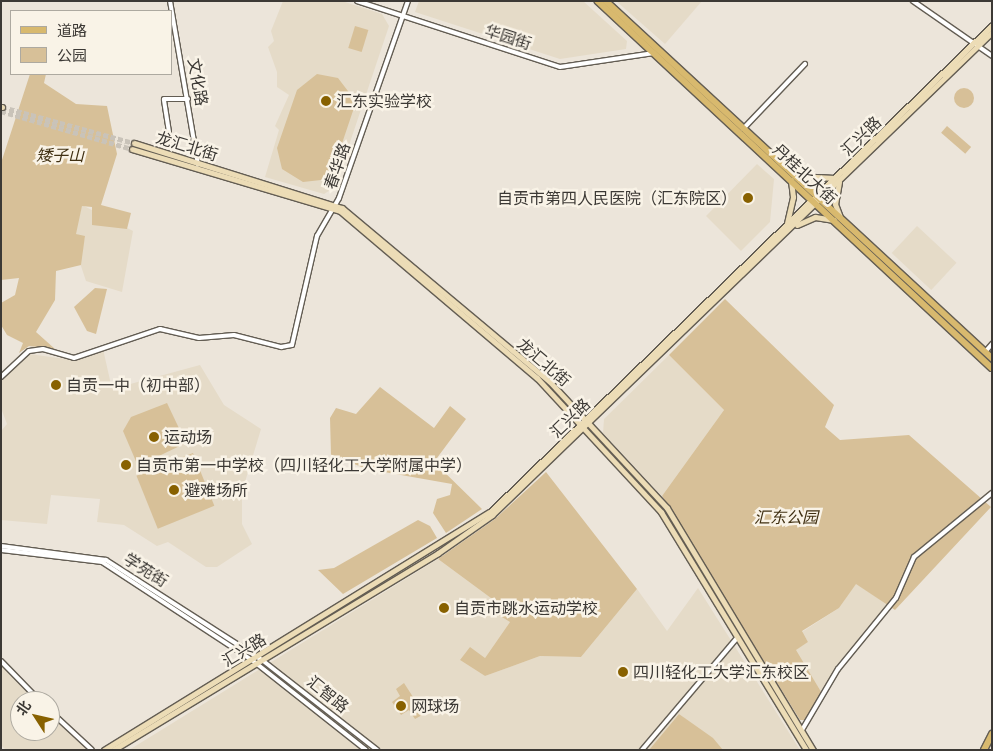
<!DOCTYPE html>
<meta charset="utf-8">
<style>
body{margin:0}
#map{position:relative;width:993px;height:751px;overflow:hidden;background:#ece5da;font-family:"IBM Plex Serif","Noto Sans SC",serif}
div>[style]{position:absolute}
.built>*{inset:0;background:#e5dbc8;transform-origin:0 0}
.green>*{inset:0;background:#d7c098;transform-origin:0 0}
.round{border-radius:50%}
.secondary-tunnel>*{height:5px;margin-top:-2.5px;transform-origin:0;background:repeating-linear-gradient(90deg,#c9c3b9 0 5px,transparent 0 7.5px)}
.roads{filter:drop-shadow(1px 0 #635d53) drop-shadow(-1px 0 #635d53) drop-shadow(0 1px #635d53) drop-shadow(0 -1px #635d53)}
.minor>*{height:4px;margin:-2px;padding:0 2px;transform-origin:2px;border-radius:2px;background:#fff}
.secondary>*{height:5px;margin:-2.5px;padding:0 2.5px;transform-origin:2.5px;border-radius:2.5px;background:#ecdcb6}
.primary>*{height:5.5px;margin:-2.75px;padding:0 2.75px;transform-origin:2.75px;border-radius:2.75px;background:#d8b96e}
.dots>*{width:14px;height:14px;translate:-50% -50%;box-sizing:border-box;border:2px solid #f9f3e7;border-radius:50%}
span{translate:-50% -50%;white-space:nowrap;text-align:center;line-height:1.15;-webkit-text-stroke:5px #f9f3e7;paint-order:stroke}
.street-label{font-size:16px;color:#3c3935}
.poi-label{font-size:16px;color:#3c3935}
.left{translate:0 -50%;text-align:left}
.right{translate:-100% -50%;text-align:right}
.park-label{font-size:16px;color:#403012;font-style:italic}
.frame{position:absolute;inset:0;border:2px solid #3c3935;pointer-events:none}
.legend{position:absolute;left:10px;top:10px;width:162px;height:65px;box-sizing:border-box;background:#f9f3e7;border:1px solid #ada9a0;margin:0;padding:6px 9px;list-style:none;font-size:15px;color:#3c3935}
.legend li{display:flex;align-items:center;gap:10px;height:25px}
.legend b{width:25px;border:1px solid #ada9a0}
.north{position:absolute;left:10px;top:691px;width:50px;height:50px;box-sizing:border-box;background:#f9f3e7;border:1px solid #ada9a0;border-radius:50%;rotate:305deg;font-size:14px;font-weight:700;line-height:20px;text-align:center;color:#3c3935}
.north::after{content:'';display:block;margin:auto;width:18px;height:22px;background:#886100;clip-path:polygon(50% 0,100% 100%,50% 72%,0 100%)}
</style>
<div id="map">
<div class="built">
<div style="clip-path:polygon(283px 1px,342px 1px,382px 14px,389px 26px,335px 187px,324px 194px,265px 177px,279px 130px,275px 126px,289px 95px,277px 87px,277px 72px,268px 47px,274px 41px,271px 31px)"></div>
<div style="clip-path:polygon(419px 1px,583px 1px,627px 41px,626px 49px,560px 59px,415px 12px)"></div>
<div style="clip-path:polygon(616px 1px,702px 1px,665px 44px)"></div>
<div style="clip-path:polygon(757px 164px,774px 179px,770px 222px,741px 251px,706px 216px)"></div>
<div style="clip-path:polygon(82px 205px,133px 231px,122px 292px,86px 281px,79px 260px,85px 237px,75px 234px)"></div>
<div style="left:917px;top:226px;width:54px;height:37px;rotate:43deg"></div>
<div style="clip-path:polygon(103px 349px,112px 389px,200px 365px,224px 405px,261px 429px,242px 492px,242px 524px,252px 544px,217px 567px,206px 567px,168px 542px,157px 546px,124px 525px,97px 522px,100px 499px,51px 495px,47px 524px,1px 520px,1px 431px,7px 424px,1px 408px,1px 381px,29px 354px,73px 360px)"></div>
<div style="clip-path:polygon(669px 355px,724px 410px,662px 496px,603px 433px,604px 419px)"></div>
<div style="clip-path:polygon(438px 559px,499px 604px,510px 622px,485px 658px,460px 660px,485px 676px,540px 656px,581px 657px,637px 589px,667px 631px,698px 588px,800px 750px,723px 750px,679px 714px,649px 750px,129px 750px)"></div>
<div style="clip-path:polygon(856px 583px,887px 605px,835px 667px,823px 695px,795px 650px,808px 642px,802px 632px,839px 608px)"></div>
<div style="clip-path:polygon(1px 658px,45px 701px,20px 701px,20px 731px,50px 731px,50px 706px,90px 745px,83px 750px,6px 750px,1px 745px)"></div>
</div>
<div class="green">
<div style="left:355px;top:26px;width:14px;height:23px;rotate:17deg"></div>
<div style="clip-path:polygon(30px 74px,46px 74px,44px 83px,76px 104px,107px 106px,117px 154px,101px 205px,131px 213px,127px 229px,92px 225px,92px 207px,82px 206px,76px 234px,85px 236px,81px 265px,56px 271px,55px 300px,36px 332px,55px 349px,29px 346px,19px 353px,23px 343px,7px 335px,1px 325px,1px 303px,15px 295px,19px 278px,1px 280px,1px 163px)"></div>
<div style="clip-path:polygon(317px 74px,338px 78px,351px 95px,358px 96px,330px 179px,303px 182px,282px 169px,277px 148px,297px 90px)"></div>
<div class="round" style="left:954px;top:88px;width:20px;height:20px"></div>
<div style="left:947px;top:126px;width:32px;height:9px;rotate:41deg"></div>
<div style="clip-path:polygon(95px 288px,107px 289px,96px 334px,87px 331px,74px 307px)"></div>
<div style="clip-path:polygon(725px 299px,834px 405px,825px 427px,840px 440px,909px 435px,991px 507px,895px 610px,856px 584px,839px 608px,802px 631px,808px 642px,796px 650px,823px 695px,806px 720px,800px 720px,662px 496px,724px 410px,669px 355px)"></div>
<div style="clip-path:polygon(380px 387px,434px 428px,450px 406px,466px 419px,434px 462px,482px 509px,446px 533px,433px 513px,437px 499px,450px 495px,452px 484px,367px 469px,331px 455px,330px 418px,336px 408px,356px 414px)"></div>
<div style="clip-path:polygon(167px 403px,186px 443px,138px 466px,123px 431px,131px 417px)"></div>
<div style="left:193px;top:453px;width:57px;height:61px;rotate:68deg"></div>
<div style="clip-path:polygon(546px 472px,637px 589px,581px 657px,540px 656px,485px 676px,460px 660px,470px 647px,485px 658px,510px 622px,494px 612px,499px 604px,438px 559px,495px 519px)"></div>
<div style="clip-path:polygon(418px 520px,430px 526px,437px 538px,343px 594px,318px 570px,334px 568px)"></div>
<div style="clip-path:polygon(404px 683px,424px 714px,415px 719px,409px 710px,401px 715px,392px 702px,400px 696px,396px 689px)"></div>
<div style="clip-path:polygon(679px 714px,713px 738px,723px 750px,649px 750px)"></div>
</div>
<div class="secondary-tunnel">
<div style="left:2px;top:107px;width:137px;rotate:15.3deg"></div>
<div style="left:1px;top:111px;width:136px;rotate:16.2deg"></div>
</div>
<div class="roads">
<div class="minor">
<div style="left:170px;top:1px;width:166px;rotate:80.3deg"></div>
<div style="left:357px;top:1px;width:213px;rotate:18deg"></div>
<div style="left:560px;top:67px;width:95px;rotate:-8.5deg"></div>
<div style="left:913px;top:1px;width:96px;rotate:34.8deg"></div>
<div style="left:743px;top:129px;width:90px;rotate:-46.4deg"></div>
<div style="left:169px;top:132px;width:33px;rotate:-99deg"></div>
<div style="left:164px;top:99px;width:24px"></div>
<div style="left:985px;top:352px;width:11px;rotate:-49deg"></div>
<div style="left:1px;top:377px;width:38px;rotate:-43deg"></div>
<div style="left:29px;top:351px;width:14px;rotate:-8deg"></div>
<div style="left:43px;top:349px;width:32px;rotate:16deg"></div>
<div style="left:74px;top:358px;width:91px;rotate:-18.6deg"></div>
<div style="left:160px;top:329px;width:40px;rotate:13deg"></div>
<div style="left:199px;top:338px;width:35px;rotate:-5deg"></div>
<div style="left:234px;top:335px;width:49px;rotate:14.3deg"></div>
<div style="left:281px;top:347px;width:11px;rotate:-10deg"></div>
<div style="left:292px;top:345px;width:112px;rotate:-77.1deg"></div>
<div style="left:317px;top:236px;width:44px;rotate:-59.9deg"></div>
<div style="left:339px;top:198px;width:209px;rotate:-70.7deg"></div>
<div style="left:1px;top:546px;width:106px;rotate:7.6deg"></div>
<div style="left:106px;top:560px;width:185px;rotate:32.7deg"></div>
<div style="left:262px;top:660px;width:146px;rotate:38deg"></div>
<div style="left:1px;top:550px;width:102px;rotate:6.8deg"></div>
<div style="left:102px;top:562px;width:179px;rotate:33.2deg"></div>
<div style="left:252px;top:660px;width:145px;rotate:38.3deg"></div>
<div style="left:1px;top:661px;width:56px;rotate:45.7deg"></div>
<div style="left:50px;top:711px;width:57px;rotate:42.9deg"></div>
<div style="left:802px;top:730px;width:71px;rotate:-59.5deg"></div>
<div style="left:838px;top:669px;width:92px;rotate:-50.8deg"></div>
<div style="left:896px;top:598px;width:45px;rotate:-66.3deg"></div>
<div style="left:914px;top:557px;width:101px;rotate:-39.4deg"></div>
<div style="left:642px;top:750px;width:147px;rotate:-49.7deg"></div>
</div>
<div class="secondary">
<div style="left:1px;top:107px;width:1px"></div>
<div style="left:134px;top:143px;width:218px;rotate:17.4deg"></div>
<div style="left:342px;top:208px;width:270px;rotate:39.9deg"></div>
<div style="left:549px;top:381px;width:173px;rotate:47.1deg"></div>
<div style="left:667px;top:508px;width:283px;rotate:58.9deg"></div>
<div style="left:132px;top:149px;width:217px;rotate:16.6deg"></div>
<div style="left:340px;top:211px;width:258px;rotate:40.3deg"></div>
<div style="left:537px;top:378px;width:183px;rotate:47.2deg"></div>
<div style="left:661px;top:512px;width:279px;rotate:58.6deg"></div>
<div style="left:797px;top:176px;width:38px;rotate:3deg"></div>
<div style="left:839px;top:182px;width:22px;rotate:100deg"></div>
<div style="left:835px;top:204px;width:14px;rotate:69deg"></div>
<div style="left:787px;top:223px;width:27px;rotate:-77deg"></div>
<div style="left:793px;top:197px;width:17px;rotate:-97deg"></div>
<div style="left:797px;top:225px;width:20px;rotate:-24deg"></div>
<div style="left:815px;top:217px;width:19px;rotate:9deg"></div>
<div style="left:104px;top:750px;width:453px;rotate:-31.7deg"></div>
<div style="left:490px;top:512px;width:699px;rotate:-44.13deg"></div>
<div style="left:113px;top:750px;width:380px;rotate:-31.2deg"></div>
<div style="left:438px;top:553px;width:66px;rotate:-35.1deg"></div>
<div style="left:492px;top:515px;width:695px;rotate:-44.01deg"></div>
</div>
<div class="primary">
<div style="left:598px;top:1px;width:538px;rotate:42.97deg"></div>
<div style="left:606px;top:1px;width:526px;rotate:42.76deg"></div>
<div style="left:984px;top:750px;width:18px;rotate:-63deg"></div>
</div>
</div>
<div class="dots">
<div style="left:326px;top:101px;background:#886100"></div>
<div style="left:748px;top:198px;background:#886100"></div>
<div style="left:56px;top:385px;background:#886100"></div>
<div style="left:154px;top:437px;background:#886100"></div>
<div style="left:126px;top:465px;background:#886100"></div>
<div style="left:174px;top:490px;background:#886100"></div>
<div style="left:444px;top:608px;background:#886100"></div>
<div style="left:623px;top:672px;background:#886100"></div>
<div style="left:401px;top:706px;background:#886100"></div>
</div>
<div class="street-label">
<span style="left:508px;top:37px;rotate:18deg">华园街</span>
<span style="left:198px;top:82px;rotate:80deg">文化路</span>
<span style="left:861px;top:136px;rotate:-44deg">汇兴路</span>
<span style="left:187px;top:146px;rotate:17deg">龙汇北街</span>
<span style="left:337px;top:166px;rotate:-71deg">春华路</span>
<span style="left:805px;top:174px;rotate:43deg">丹桂北大街</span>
<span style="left:544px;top:362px;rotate:41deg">龙汇北街</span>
<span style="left:570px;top:418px;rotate:-44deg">汇兴路</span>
<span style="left:146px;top:570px;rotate:32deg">学苑街</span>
<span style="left:244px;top:650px;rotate:-31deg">汇兴路</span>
<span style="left:328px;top:694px;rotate:39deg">汇智路</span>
</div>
<div class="poi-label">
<span class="left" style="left:336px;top:101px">汇东实验学校</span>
<span class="right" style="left:737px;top:198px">自贡市第四人民医院（汇东院区）</span>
<span class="left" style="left:66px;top:385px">自贡一中（初中部）</span>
<span class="left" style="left:164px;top:437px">运动场</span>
<span class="left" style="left:136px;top:465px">自贡市第一中学校（四川轻化工大学附属中学）</span>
<span class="left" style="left:184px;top:490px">避难场所</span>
<span class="left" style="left:454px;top:608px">自贡市跳水运动学校</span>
<span class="left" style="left:633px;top:672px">四川轻化工大学汇东校区</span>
<span class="left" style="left:411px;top:706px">网球场</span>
</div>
<div class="park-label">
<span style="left:60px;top:155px">矮子山</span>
<span style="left:786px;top:517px">汇东公园</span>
</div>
<div class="frame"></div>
<ul class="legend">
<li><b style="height:6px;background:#d8b96e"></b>道路</li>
<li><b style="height:14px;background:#d7c098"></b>公园</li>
</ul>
<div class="north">北</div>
</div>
